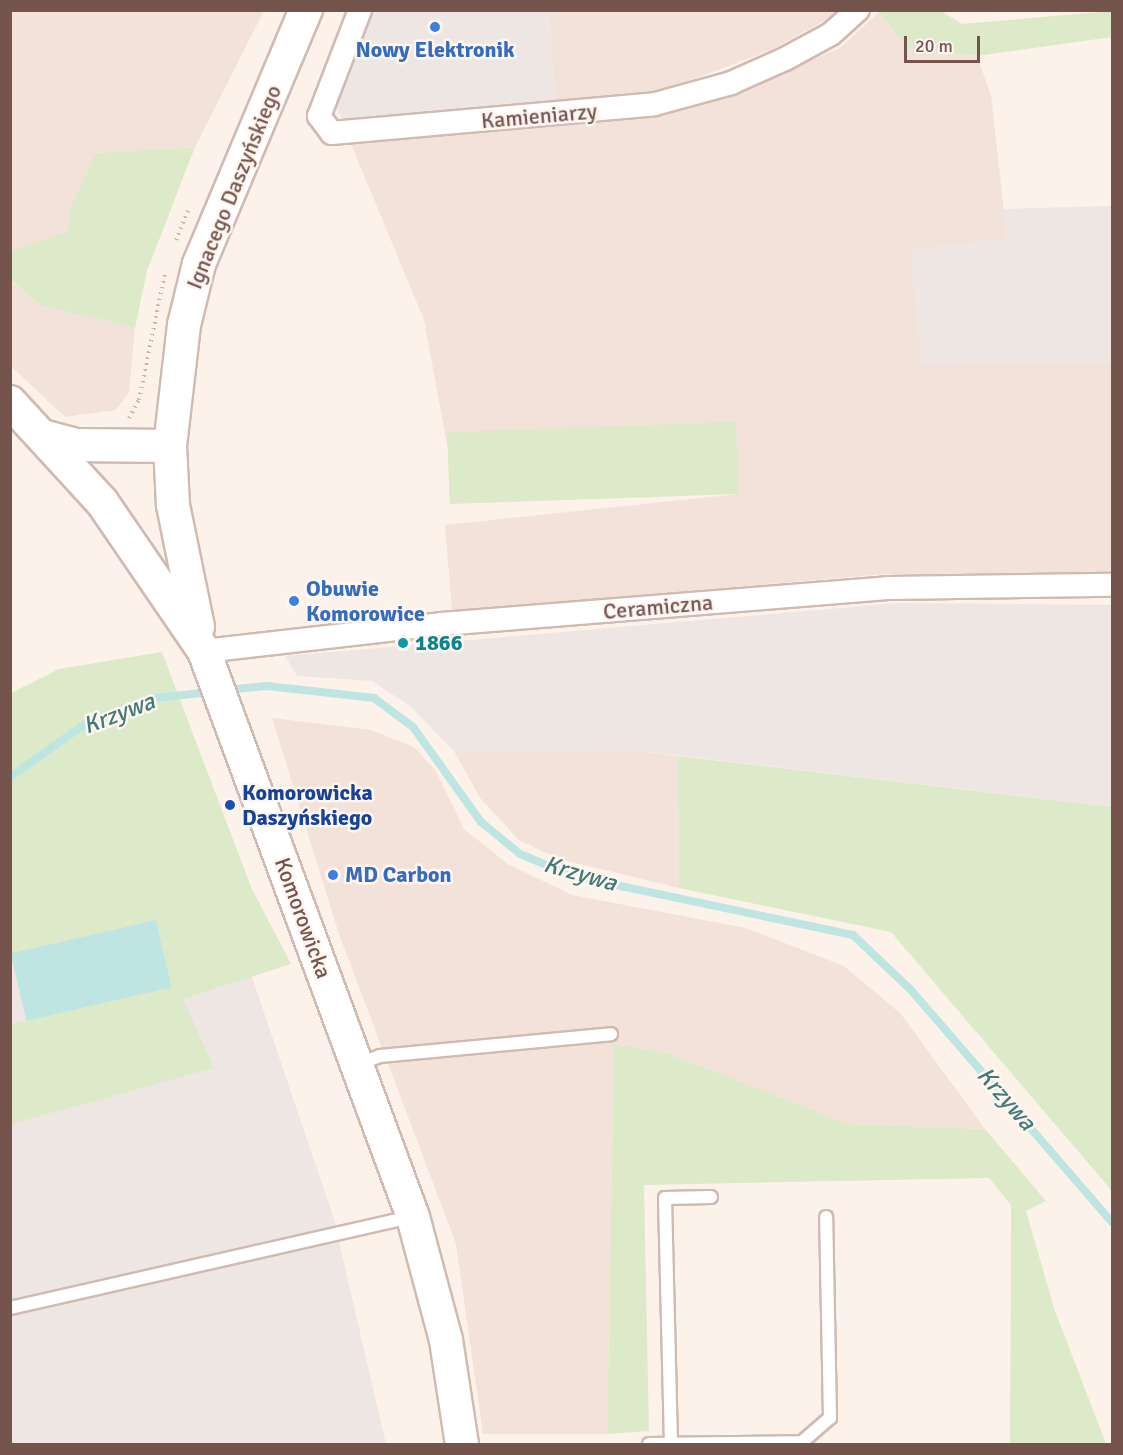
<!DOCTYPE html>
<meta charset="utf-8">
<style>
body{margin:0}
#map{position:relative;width:1123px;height:1455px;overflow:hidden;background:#fcf2ea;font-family:Signika,sans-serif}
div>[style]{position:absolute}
.residential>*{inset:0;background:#f3e2d9}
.industrial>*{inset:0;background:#ede6e3}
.green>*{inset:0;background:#dceac9;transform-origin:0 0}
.water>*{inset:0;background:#bfe5e3;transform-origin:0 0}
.stream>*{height:8px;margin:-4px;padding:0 4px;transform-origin:4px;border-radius:4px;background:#bfe5e3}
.path>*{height:4px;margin-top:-2px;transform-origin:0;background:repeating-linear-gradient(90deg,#d6afa5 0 1.5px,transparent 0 6px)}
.roads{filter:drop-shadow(2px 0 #d0bab2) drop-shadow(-2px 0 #d0bab2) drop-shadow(0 2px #d0bab2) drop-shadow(0 -2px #d0bab2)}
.lane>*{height:12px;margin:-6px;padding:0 6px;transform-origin:6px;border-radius:6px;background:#fff}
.street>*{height:22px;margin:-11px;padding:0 11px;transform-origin:11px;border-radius:11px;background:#fff}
.secondary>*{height:32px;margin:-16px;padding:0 16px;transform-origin:16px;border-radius:16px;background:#fff}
.dots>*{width:16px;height:16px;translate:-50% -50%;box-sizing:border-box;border:3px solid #fef6f1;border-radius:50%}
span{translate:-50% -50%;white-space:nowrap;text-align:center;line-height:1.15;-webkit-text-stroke:5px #fef6f1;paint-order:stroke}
.shop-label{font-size:22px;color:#366cbe;font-weight:700}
.left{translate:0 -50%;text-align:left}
.street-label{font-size:22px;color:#76544e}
.culture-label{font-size:22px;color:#0d838f;font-weight:700}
.transit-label{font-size:22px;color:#164399;font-weight:700}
.water-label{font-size:24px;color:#427a78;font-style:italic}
.frame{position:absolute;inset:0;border:12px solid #76544e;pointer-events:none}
.scale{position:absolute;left:904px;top:36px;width:76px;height:27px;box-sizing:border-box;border:3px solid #76544e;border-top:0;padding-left:8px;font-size:18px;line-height:21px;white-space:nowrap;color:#76544e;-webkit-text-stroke:4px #fef6f1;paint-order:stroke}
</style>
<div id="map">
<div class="residential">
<div style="clip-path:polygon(11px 11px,264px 11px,195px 147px,96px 153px,72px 203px,67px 232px,11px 255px)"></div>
<div style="clip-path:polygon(548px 11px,842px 11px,773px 49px,670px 88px,556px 105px)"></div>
<div style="clip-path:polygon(879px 12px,908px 49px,977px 56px,991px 95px,1007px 239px,921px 364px,1112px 363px,1112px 573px,886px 574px,452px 611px,445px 525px,738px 494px,736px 422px,448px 450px,424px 320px,351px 144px,663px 111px,755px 84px,840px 48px)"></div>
<div style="clip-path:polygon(10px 280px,40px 305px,135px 328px,129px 392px,116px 410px,65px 417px,11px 366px)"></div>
<div style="clip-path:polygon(272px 718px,371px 730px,414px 747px,436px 771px,464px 829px,508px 864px,572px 895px,746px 928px,844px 966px,901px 1014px,985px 1129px,848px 1124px,667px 1053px,614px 1044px,607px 1434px,483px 1434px,456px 1244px,339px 934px)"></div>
<div style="clip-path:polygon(633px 750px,678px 756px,679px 888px,559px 859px,519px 840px,480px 798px,454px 751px)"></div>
</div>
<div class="industrial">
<div style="clip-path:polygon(371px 11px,548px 11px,556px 105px,346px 125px,335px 107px)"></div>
<div style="clip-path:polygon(1112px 206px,1112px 363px,921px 365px,910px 249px,1007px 239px,1002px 209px)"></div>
<div style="clip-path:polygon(898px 603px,1112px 605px,1112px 807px,633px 750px,454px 751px,410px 706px,372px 681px,297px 676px,285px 656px)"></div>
<div style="clip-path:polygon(174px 747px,333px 1216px,386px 1444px,11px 1444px,11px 832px)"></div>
</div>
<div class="green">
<div style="clip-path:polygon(941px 11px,962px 24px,1112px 11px,1112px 37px,977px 56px,908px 49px,879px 12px)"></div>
<div style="clip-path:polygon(195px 147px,147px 271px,135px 328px,40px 305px,11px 280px,12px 251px,67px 232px,72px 203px,96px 153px)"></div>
<div style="left:736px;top:422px;width:72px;height:289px;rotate:88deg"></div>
<div style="clip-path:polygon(162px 652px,251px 887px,291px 964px,183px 999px,214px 1068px,11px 1124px,11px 1024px,171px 987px,156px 920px,11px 954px,11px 693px,59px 669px)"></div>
<div style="clip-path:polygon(678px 756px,1112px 807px,1112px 1191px,891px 932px,679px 888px)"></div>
<div style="clip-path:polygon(614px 1044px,667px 1053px,848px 1124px,985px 1129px,1046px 1201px,1026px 1211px,1054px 1308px,1106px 1444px,1010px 1444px,1011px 1205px,989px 1178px,644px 1185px,649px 1431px,607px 1434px)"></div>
</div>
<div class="water">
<div style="left:156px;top:920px;width:69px;height:149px;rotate:77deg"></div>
</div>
<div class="stream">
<div style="left:226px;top:690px;width:41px;rotate:-5.6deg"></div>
<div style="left:267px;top:686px;width:108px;rotate:6.4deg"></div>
<div style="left:374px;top:698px;width:49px;rotate:36.6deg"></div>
<div style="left:413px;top:727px;width:117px;rotate:54.4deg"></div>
<div style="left:481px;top:822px;width:50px;rotate:39.4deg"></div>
<div style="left:520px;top:854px;width:57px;rotate:22.5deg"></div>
<div style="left:573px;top:876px;width:286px;rotate:11.9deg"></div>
<div style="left:853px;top:935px;width:79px;rotate:43.5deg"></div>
<div style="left:910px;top:989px;width:308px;rotate:49.1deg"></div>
<div style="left:10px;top:777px;width:97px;rotate:-35.3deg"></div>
<div style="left:89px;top:721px;width:70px;rotate:-19.2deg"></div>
<div style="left:155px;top:698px;width:56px;rotate:-6.1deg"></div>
</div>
<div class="path">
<div style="left:176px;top:240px;width:35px;rotate:-68deg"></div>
<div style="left:129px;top:418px;width:21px;rotate:-61deg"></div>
<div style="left:139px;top:400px;width:131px;rotate:-78.5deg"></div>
</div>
<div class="roads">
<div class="lane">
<div style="left:359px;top:1064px;width:22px;rotate:-21deg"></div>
<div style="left:380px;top:1056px;width:232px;rotate:-5.4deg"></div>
<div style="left:10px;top:1308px;width:412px;rotate:-12.8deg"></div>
<div style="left:649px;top:1444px;width:153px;rotate:-0.7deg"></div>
<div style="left:802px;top:1442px;width:37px;rotate:-41deg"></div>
<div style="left:830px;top:1418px;width:201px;rotate:-91.1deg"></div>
<div style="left:671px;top:1444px;width:246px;rotate:-91.4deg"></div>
<div style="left:665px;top:1198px;width:46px;rotate:-1.2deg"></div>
</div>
<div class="street">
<div style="left:360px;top:10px;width:114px;rotate:111.1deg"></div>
<div style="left:319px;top:116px;width:21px;rotate:53deg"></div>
<div style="left:332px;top:133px;width:324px;rotate:-5.1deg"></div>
<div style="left:655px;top:104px;width:79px;rotate:-15.4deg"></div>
<div style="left:731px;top:83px;width:59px;rotate:-24deg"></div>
<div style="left:785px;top:59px;width:52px;rotate:-28.5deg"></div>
<div style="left:831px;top:34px;width:36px;rotate:-42deg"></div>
<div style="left:204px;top:651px;width:240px;rotate:-6.5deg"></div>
<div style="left:442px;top:624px;width:447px;rotate:-4.6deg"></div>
<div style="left:888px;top:588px;width:224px;rotate:-0.8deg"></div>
</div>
<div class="secondary">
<div style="left:10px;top:402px;width:136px;rotate:47.4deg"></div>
<div style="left:102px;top:502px;width:181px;rotate:55.6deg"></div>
<div style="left:204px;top:651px;width:603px;rotate:69.73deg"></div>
<div style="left:413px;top:1217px;width:127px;rotate:75deg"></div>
<div style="left:446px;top:1340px;width:105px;rotate:81.3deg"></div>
<div style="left:46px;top:437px;width:30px;rotate:15deg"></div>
<div style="left:75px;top:445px;width:95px;rotate:0.6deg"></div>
<div style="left:198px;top:627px;width:125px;rotate:-101.6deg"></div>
<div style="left:173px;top:505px;width:59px;rotate:-92.9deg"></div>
<div style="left:170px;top:446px;width:122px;rotate:-83.4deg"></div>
<div style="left:184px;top:325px;width:63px;rotate:-76.2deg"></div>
<div style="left:199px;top:264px;width:276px;rotate:-67.2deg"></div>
</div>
</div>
<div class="dots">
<div style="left:435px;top:27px;background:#3f7fe0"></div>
<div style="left:294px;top:601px;background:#3f7fe0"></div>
<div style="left:403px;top:643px;background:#0f9aa8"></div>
<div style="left:230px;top:805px;background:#1a4fb4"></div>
<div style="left:333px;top:875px;background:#3f7fe0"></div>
</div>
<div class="shop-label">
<span style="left:435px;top:50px">Nowy Elektronik</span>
<span class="left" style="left:306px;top:601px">Obuwie<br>Komorowice</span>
<span class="left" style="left:345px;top:875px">MD Carbon</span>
</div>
<div class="street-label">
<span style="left:539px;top:116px;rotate:-5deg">Kamieniarzy</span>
<span style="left:234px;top:187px;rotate:-68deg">Ignacego Daszyńskiego</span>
<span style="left:658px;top:607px;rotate:-5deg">Ceramiczna</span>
<span style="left:303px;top:918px;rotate:70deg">Komorowicka</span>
</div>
<div class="culture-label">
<span class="left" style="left:415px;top:643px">1866</span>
</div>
<div class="transit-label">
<span class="left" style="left:242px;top:805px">Komorowicka<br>Daszyńskiego</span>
</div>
<div class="water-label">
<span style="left:119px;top:714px;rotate:-21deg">Krzywa</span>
<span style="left:580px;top:874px;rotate:16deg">Krzywa</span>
<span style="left:1006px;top:1099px;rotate:49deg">Krzywa</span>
</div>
<div class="frame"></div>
<div class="scale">20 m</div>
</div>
